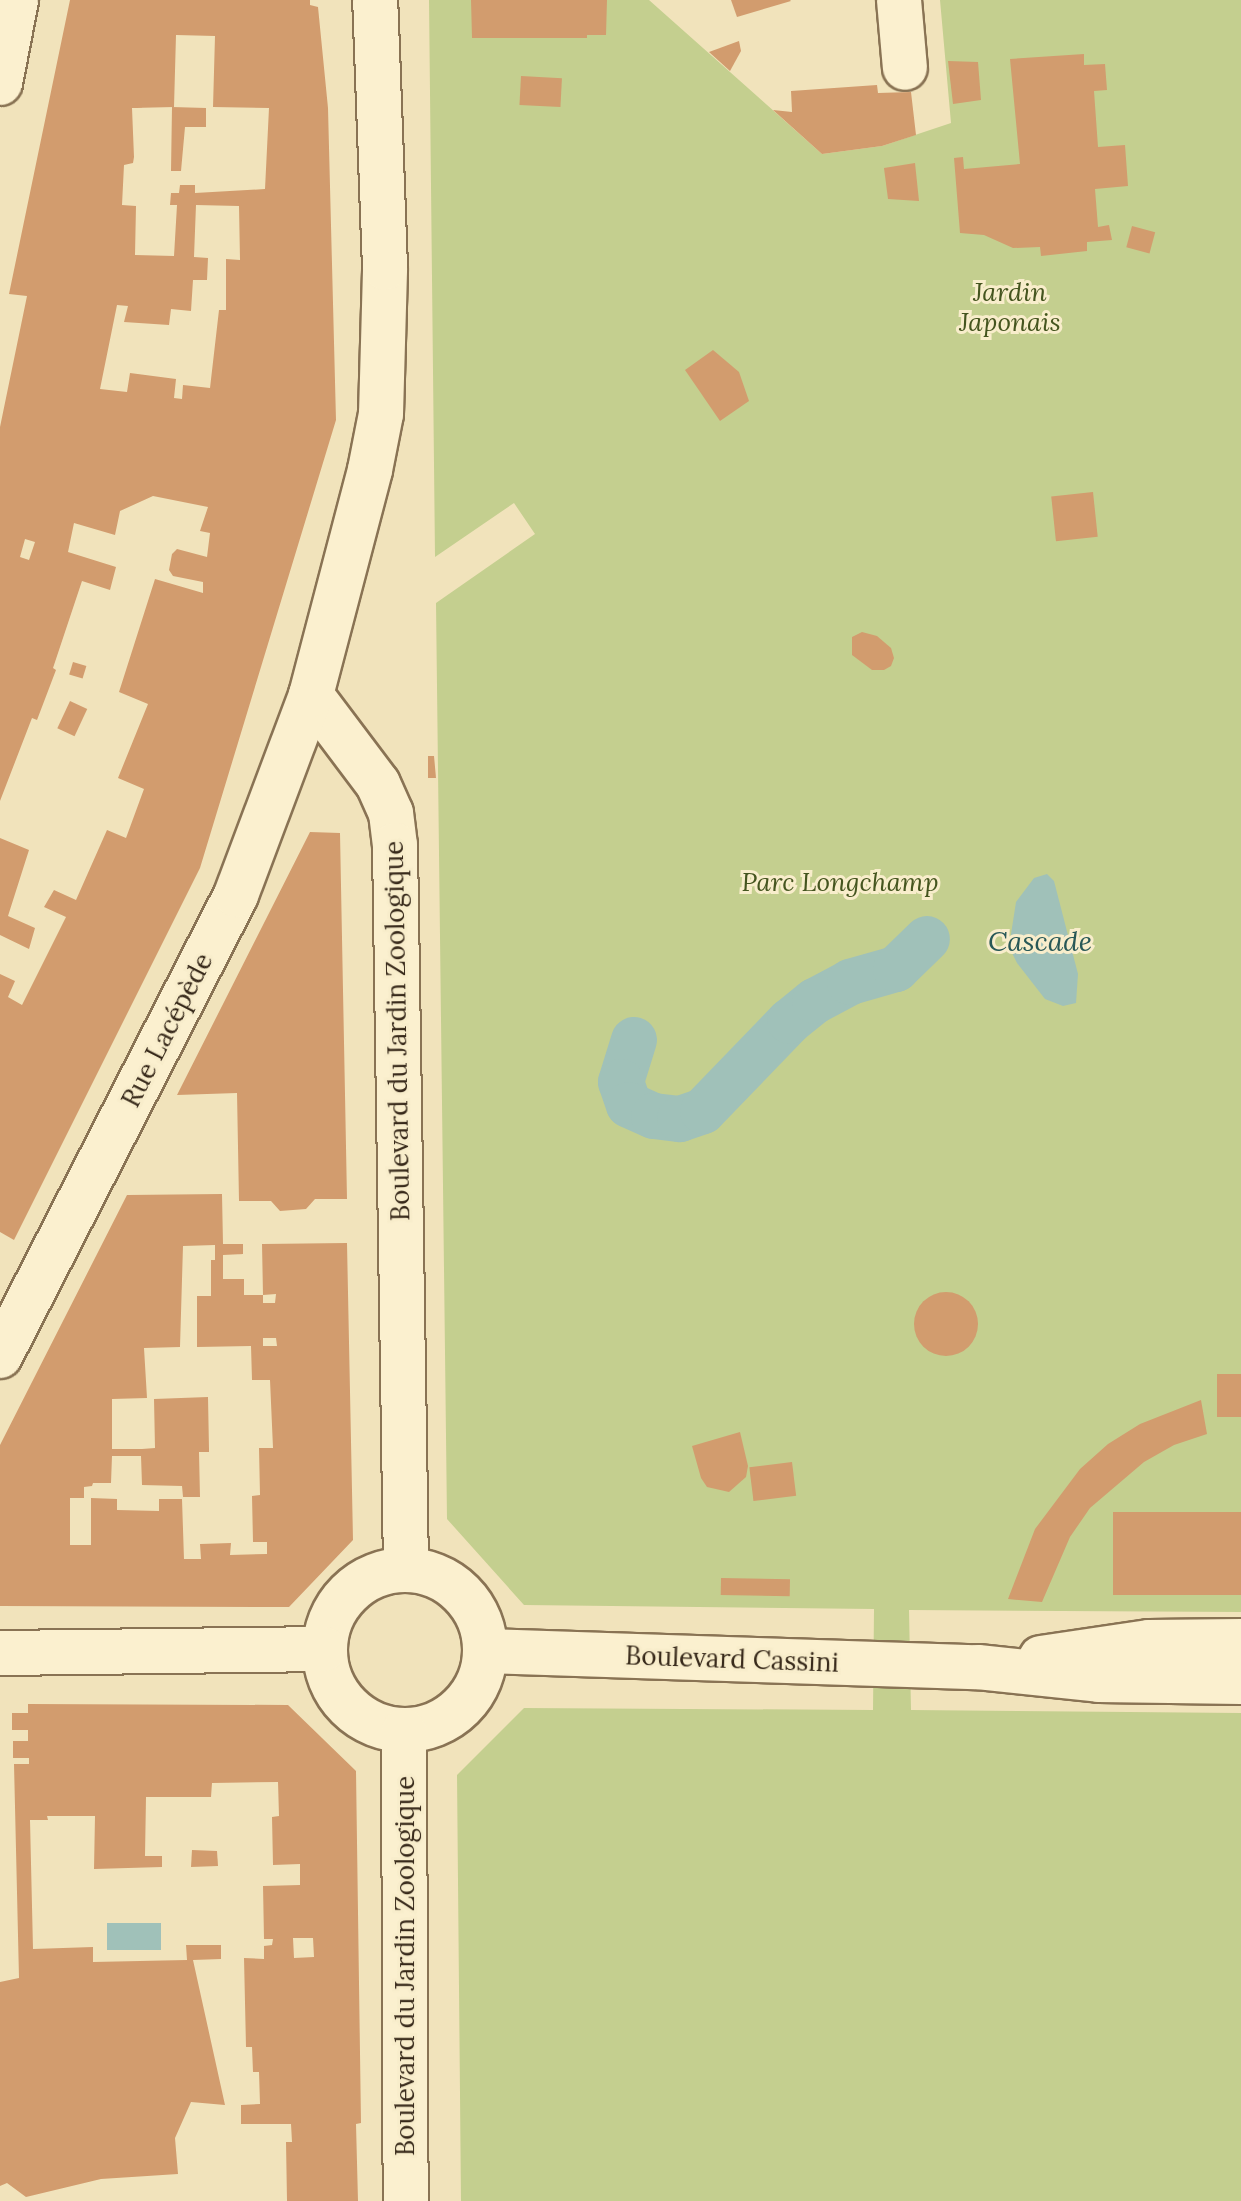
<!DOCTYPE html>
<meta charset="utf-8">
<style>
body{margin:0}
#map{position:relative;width:1241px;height:2201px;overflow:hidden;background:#f1e3bb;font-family:Lora,serif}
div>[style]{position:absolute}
.green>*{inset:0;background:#c4cf8f}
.water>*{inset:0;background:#a0c1b9;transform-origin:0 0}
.canal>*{height:46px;margin:-23px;padding:0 23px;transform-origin:23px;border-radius:23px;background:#a0c1b9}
.building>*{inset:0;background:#d29c6e;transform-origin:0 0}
.round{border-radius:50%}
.roads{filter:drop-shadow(2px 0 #897354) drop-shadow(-2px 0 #897354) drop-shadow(0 2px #897354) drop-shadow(0 -2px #897354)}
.street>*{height:44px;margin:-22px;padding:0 22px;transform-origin:22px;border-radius:22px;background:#fbf0cf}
.street>.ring{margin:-22px;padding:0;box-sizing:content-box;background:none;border:44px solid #fbf0cf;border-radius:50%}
.secondary>*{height:44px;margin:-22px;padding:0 22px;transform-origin:22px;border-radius:22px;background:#fbf0cf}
span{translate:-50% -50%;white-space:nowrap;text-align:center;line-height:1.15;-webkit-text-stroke:6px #f8edcb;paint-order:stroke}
.park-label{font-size:26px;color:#45551f;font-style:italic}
.street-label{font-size:26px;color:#37291a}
.water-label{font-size:28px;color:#285857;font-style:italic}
</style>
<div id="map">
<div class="green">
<div style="clip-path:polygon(429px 0,649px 0,822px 154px,882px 146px,951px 123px,940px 0,1241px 0,1241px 1612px,909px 1610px,911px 1710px,1241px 1713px,1241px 2201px,461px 2201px,457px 1775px,524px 1708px,873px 1710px,874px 1609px,524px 1605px,447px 1519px,436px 603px,535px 534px,514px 503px,435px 557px)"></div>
</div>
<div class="water">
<div style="clip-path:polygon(1047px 874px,1054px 881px,1078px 974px,1076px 1003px,1063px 1006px,1045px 999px,1017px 963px,1009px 947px,1016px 902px,1034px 878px)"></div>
<div style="left:161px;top:1923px;width:27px;height:54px;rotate:90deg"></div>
</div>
<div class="canal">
<div style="left:634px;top:1040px;width:44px;rotate:107.2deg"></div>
<div style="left:621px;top:1082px;width:24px;rotate:71deg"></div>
<div style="left:629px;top:1105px;width:27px;rotate:24deg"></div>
<div style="left:654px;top:1116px;width:26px;rotate:7deg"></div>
<div style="left:680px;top:1119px;width:24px;rotate:-19deg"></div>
<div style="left:703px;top:1111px;width:125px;rotate:-46deg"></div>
<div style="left:790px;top:1021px;width:32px;rotate:-39deg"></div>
<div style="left:815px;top:1001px;width:40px;rotate:-28deg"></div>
<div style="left:850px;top:982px;width:48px;rotate:-15.8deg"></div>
<div style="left:896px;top:969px;width:43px;rotate:-44.1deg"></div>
</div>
<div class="building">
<div style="clip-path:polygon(evenodd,70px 0,310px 0,310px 5px,318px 7px,328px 108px,336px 420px,200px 868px,14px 1240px,0 1232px,0 974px,15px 981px,8px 997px,22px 1005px,66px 917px,44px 907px,54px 890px,76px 900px,107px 830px,126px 838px,144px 789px,118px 778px,148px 704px,119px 692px,155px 579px,203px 593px,203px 582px,173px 576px,169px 570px,172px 554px,177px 549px,207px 557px,210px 533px,200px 531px,208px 507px,153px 496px,120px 511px,115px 535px,74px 523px,68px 552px,116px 567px,110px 590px,82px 581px,53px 668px,56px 670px,37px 720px,32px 718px,0 801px,0 427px,27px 296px,9px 294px,70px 0,176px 35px,215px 36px,213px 107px,269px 108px,265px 189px,195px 193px,195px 185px,180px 185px,179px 193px,171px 193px,170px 205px,177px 205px,174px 256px,135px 255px,136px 206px,122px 205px,124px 165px,133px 163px,134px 157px,132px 108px,174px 107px,176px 35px,70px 0,196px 205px,239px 206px,240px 260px,226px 259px,226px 310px,219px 310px,210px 388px,183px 385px,182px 399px,174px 398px,176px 379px,130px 373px,127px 392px,100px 389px,117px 305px,128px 306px,124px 322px,169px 325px,171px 309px,191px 311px,193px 280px,207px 280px,208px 258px,194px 257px,196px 205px,70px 0,25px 539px,35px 542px,29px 560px,20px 557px,25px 539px)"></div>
<div style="clip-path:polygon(471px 0,607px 0,606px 35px,587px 35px,587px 38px,472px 38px)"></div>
<div style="clip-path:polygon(731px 0,790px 0,791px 1px,737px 17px)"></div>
<div style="clip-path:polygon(739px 41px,741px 51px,730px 71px,709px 52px)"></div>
<div style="clip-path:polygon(1084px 54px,1084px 65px,1105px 64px,1107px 90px,1094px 91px,1098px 147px,1125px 145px,1128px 186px,1095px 189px,1098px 227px,1109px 225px,1112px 240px,1087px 242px,1087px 251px,1041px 256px,1040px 247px,1013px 248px,984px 235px,960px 233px,954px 158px,963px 157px,964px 169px,1020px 164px,1010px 59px)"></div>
<div style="clip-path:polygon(948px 61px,978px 62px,981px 100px,953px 104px)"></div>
<div style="left:521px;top:76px;width:41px;height:29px;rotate:3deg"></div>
<div style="clip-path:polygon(877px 85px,878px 93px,911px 92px,916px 135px,882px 146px,822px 154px,773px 110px,792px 112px,791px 91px)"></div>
<div style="clip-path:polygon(172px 107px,206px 108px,206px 127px,185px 127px,181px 171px,171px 171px)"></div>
<div style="clip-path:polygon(915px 163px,919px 201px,888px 199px,884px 168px)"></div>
<div style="left:1132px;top:226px;width:24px;height:22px;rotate:15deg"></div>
<div style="clip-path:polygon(713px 350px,739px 372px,749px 401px,720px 421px,685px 370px)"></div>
<div style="left:1093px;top:492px;width:45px;height:42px;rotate:84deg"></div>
<div style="clip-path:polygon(862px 632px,877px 636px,891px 648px,894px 658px,891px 666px,884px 670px,872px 670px,852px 655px,852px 637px)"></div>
<div style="left:73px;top:662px;width:14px;height:13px;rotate:17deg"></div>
<div style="left:70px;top:701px;width:19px;height:30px;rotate:25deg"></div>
<div style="clip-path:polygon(428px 756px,434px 756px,436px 778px,428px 778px)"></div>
<div style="clip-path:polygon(310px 832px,340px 833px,347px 1199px,315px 1199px,306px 1209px,280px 1211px,271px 1201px,239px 1201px,237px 1093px,177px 1095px)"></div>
<div style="clip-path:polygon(0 838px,29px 850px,8px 916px,35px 928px,29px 949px,0 935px)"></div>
<div style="clip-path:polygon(evenodd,222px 1194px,223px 1244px,243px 1244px,243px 1254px,223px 1255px,223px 1279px,244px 1279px,244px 1295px,263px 1295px,263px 1303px,275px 1303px,276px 1294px,263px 1295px,262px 1244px,347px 1243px,353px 1540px,289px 1607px,0 1606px,0 1445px,127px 1195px,222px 1194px,215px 1245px,215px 1260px,211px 1260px,211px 1296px,197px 1296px,197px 1347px,251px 1346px,252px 1380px,270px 1380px,273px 1448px,259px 1448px,260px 1495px,252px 1496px,253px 1542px,267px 1542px,267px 1554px,230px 1555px,231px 1543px,200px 1544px,201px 1559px,184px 1559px,182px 1499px,159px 1499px,159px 1511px,117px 1510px,117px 1499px,91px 1498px,91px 1545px,70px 1545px,70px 1498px,84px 1498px,84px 1487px,92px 1486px,93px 1483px,111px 1483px,112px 1456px,141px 1456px,142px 1485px,182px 1486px,183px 1497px,200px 1497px,199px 1452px,209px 1452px,209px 1449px,208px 1397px,154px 1399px,155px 1448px,142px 1449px,112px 1449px,112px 1399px,147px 1398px,144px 1348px,180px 1347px,183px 1246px,215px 1245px,222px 1194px,263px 1338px,276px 1338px,277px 1346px,263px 1346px,263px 1338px)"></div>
<div class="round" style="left:914px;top:1292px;width:64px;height:64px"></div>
<div style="left:1217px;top:1374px;width:24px;height:43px"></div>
<div style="clip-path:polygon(1201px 1400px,1207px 1434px,1174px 1445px,1144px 1462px,1090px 1508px,1070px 1537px,1042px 1602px,1008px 1599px,1035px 1529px,1080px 1469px,1108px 1444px,1140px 1424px)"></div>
<div style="clip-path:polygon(740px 1432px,748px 1466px,746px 1477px,729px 1492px,707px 1487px,701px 1478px,692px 1446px)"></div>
<div style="left:792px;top:1462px;width:34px;height:43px;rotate:83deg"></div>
<div style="left:1113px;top:1512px;width:128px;height:83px"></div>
<div style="left:721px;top:1578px;width:69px;height:17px;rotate:1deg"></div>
<div style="clip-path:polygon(evenodd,28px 1704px,288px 1705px,356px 1771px,361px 2123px,356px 2124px,358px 2201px,287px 2201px,286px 2142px,292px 2142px,291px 2124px,241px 2124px,241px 2105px,260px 2104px,259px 2072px,253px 2072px,252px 2047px,246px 2047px,244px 1958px,264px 1959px,264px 1946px,272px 1945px,273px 1939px,264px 1939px,263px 1886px,300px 1885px,300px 1864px,273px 1865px,272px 1817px,279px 1816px,278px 1782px,212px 1783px,211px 1797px,146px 1797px,145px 1856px,162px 1856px,162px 1867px,94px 1869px,95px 1816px,47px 1816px,48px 1820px,30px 1820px,33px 1949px,93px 1947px,93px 1962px,187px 1960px,186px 1945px,221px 1945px,221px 1959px,193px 1960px,225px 2105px,191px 2102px,175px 2138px,178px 2174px,101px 2179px,26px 2197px,7px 2183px,0 2186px,0 1982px,19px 1978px,14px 1764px,29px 1764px,29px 1758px,13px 1758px,13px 1741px,28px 1741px,28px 1730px,12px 1730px,12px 1713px,28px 1713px,28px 1704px,293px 1938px,313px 1938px,314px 1957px,294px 1958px,293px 1938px)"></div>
<div style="clip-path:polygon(192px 1850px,217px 1851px,218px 1866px,191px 1867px)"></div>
</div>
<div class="roads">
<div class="street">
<div style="left:899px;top:0;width:68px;rotate:85deg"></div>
<div style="left:311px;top:695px;width:111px;rotate:53deg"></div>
<div style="left:378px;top:784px;width:32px;rotate:66deg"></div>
<div style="left:391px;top:813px;width:32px;rotate:83deg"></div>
<div style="left:395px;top:845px;width:724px;rotate:89.13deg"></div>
<div class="ring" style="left:325px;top:1570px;width:116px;height:116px"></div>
<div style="left:486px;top:1651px;width:492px;rotate:1.9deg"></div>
<div style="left:978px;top:1667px;width:122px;rotate:6.1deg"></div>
<div style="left:1099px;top:1680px;width:142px;rotate:0.8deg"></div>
<div style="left:0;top:1653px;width:324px;rotate:-0.7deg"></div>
<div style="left:1041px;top:1658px;width:109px;rotate:-8.4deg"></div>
<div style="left:1149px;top:1642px;width:92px;rotate:-0.6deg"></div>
<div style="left:404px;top:1731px;width:470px;rotate:89.8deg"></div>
</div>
<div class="secondary">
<div style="left:0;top:83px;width:85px;rotate:-79.1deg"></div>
<div style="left:0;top:1356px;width:518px;rotate:-62.89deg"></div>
<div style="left:236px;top:895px;width:214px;rotate:-69.4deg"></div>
<div style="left:311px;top:695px;width:233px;rotate:-75.3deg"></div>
<div style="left:370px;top:470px;width:57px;rotate:-78.9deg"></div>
<div style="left:381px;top:414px;width:146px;rotate:-88.4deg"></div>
<div style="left:385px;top:268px;width:268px;rotate:-92.1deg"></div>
</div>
</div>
<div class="park-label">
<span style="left:1010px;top:307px">Jardin<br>Japonais</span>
<span style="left:840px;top:882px">Parc Longchamp</span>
</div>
<div class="street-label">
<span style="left:167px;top:1030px;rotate:-63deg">Rue Lacépède</span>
<span style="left:397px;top:1031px;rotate:-91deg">Boulevard du Jardin Zoologique</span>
<span style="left:732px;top:1659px;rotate:2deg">Boulevard Cassini</span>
<span style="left:405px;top:1966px;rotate:-90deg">Boulevard du Jardin Zoologique</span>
</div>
<div class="water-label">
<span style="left:1040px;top:941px">Cascade</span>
</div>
</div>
